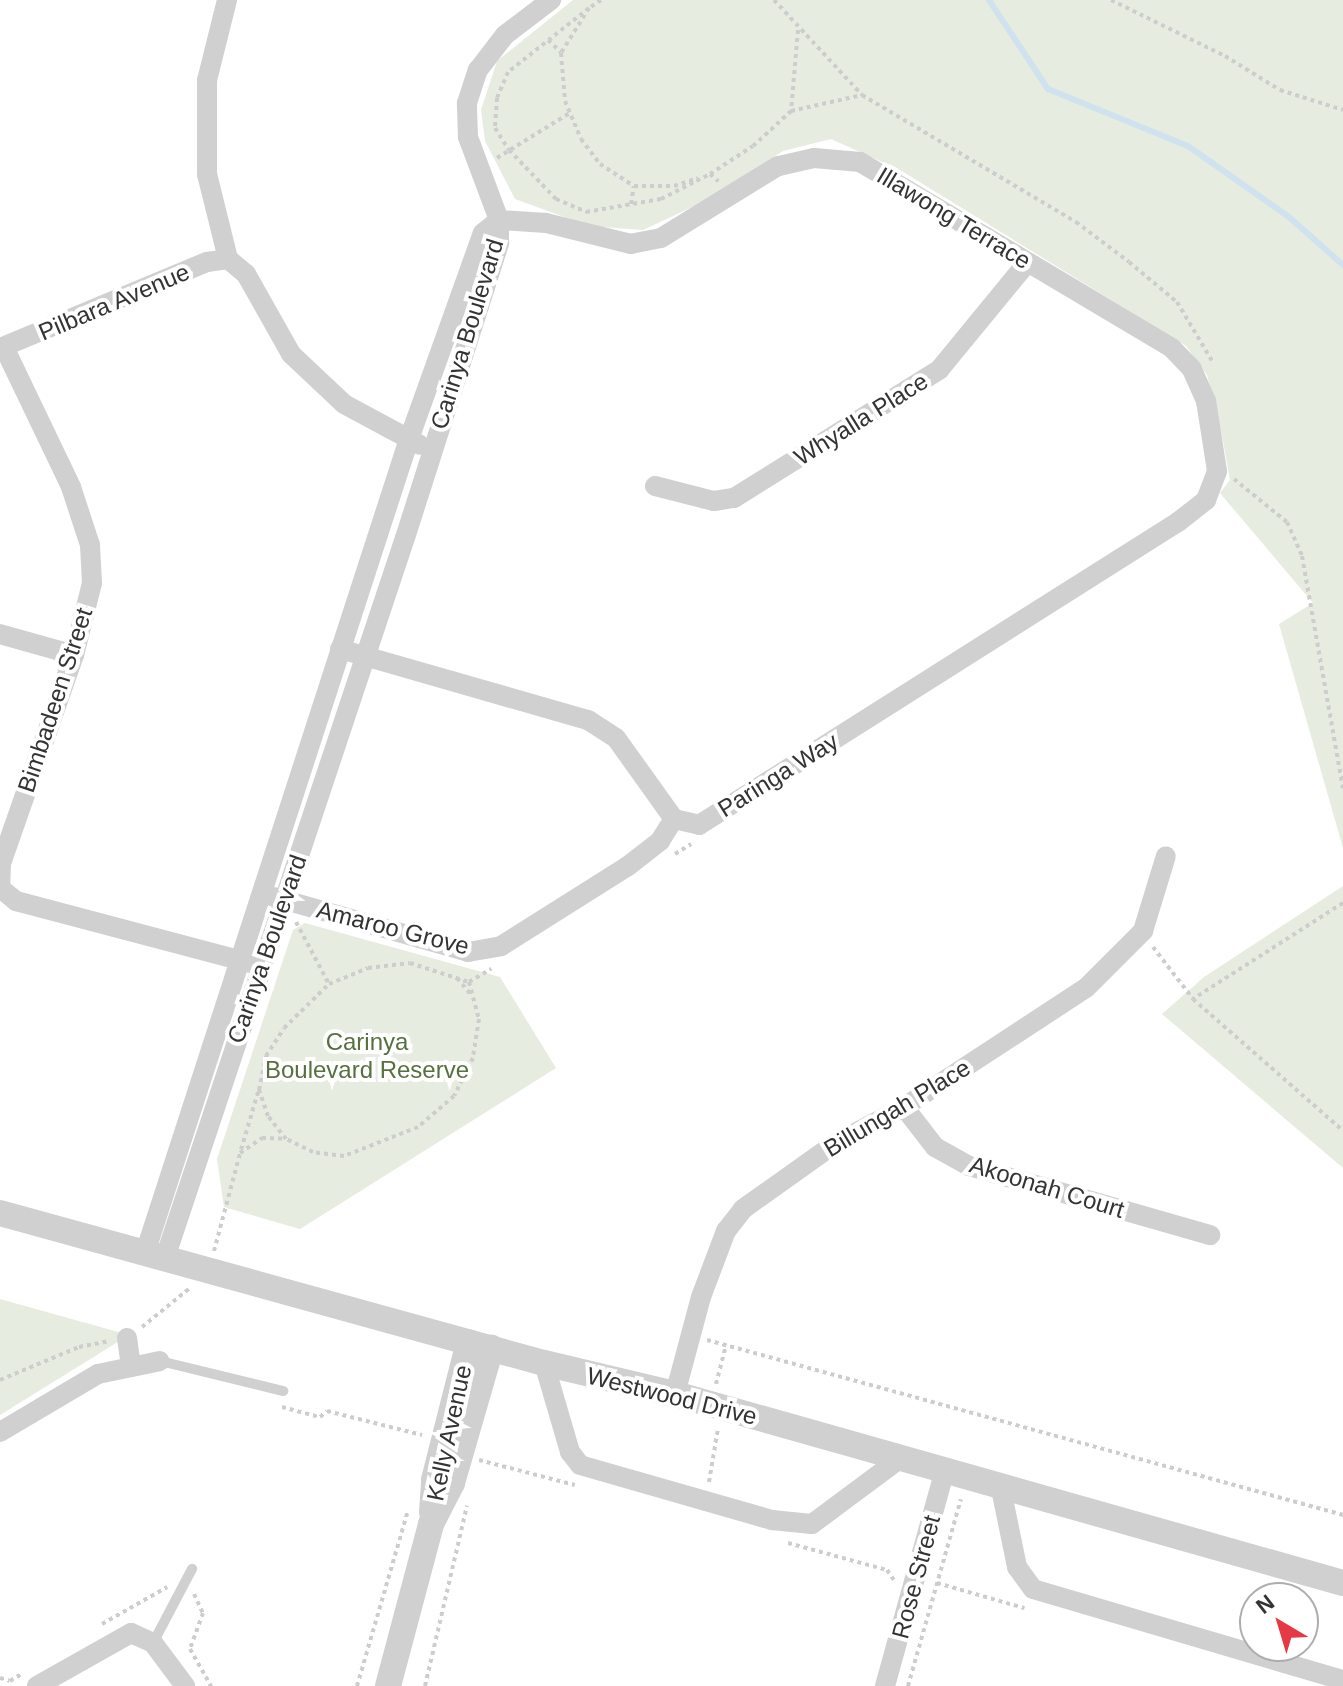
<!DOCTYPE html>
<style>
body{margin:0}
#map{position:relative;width:1343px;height:1686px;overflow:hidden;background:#fff;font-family:Arial,sans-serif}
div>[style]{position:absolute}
.green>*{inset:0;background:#e6ecdf}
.stream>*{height:6px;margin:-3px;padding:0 3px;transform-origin:3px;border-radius:3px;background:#cfe2ee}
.path>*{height:4px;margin-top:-2px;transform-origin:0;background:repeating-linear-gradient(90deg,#cdcdcd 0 4px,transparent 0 8px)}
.service>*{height:10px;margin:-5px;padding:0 5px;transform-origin:5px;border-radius:5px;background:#d0d0d0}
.minor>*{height:20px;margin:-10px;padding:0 10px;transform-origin:10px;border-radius:10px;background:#d0d0d0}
.tertiary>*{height:26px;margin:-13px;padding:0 13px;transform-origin:13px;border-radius:13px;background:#d0d0d0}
span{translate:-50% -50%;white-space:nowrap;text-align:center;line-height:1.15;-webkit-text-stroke:8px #fff;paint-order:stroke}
.street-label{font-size:24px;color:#333}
.park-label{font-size:24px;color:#56703f}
.north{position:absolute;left:1239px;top:1582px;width:80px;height:80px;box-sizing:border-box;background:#fff;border:2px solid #adadad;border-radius:50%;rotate:322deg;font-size:22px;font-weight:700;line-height:32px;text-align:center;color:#333}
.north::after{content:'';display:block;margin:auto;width:28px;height:36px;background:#e63946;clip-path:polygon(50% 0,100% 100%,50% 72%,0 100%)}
</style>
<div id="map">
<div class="green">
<div style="clip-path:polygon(573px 0,1343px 0,1343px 848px,1279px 624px,1313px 603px,1220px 493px,1230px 480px,1223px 441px,1207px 375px,1186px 346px,900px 170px,831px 139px,783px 151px,703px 202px,643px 230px,589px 226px,515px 199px,485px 141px,481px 110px,497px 61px)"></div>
<div style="clip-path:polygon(1343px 886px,1343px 1168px,1162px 1014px,1204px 977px)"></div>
<div style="clip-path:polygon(305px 923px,500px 977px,556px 1068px,300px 1229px,224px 1207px,217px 1159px,293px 930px)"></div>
<div style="clip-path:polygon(0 1299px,129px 1335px,0 1415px)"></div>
</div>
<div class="stream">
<div style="left:989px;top:0;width:107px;rotate:56.5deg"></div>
<div style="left:1048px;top:89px;width:151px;rotate:22.2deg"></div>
<div style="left:1188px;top:146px;width:123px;rotate:35.1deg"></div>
<div style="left:1289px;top:217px;width:72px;rotate:41.6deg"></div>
</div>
<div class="path">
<div style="left:601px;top:0;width:14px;rotate:146deg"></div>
<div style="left:589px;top:8px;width:53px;rotate:121.9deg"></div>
<div style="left:561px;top:53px;width:48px;rotate:85.2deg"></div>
<div style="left:565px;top:101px;width:41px;rotate:67.2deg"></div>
<div style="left:581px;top:139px;width:31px;rotate:53deg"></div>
<div style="left:600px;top:164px;width:40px;rotate:32.9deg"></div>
<div style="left:634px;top:186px;width:40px"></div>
<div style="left:674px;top:186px;width:25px;rotate:-18deg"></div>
<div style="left:774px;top:0;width:129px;rotate:47.2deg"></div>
<div style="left:862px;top:95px;width:249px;rotate:30.7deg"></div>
<div style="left:1076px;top:222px;width:66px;rotate:37deg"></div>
<div style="left:1129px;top:262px;width:62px;rotate:39.8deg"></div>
<div style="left:1177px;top:302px;width:69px;rotate:59.3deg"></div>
<div style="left:1111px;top:0;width:127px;rotate:26.2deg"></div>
<div style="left:1225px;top:56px;width:65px;rotate:31.7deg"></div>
<div style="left:1280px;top:90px;width:66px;rotate:17.6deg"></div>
<div style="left:589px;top:8px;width:103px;rotate:141.7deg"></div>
<div style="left:508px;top:72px;width:28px;rotate:113deg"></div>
<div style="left:497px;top:98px;width:30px;rotate:94deg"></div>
<div style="left:495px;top:128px;width:26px;rotate:58deg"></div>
<div style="left:509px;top:150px;width:68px;rotate:46.2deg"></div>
<div style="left:556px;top:199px;width:33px;rotate:23deg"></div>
<div style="left:586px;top:212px;width:76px;rotate:-9.8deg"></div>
<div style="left:661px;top:199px;width:55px;rotate:-27deg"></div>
<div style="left:710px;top:174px;width:11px;rotate:41deg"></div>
<div style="left:798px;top:30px;width:81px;rotate:94.9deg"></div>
<div style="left:791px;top:111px;width:73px;rotate:-12.7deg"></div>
<div style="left:548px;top:40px;width:18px;rotate:43deg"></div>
<div style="left:497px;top:158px;width:86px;rotate:-31.7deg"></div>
<div style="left:710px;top:174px;width:51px;rotate:-33.1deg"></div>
<div style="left:753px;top:146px;width:52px;rotate:-42.6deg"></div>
<div style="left:631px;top:204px;width:18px;rotate:-81deg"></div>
<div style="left:1234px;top:479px;width:68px;rotate:39.1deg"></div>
<div style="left:1287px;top:522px;width:37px;rotate:66deg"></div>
<div style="left:1302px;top:556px;width:236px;rotate:80deg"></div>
<div style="left:675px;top:854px;width:19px;rotate:-32deg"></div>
<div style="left:1343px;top:903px;width:178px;rotate:147.4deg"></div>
<div style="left:1193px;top:999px;width:200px;rotate:41.3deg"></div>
<div style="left:296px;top:922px;width:70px;rotate:62deg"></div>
<div style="left:1153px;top:947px;width:66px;rotate:52.4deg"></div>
<div style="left:410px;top:963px;width:62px;rotate:17.9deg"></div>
<div style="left:469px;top:982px;width:38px;rotate:75deg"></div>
<div style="left:479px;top:1019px;width:39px;rotate:99deg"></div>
<div style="left:473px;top:1058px;width:42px;rotate:116.6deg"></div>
<div style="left:454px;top:1096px;width:48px;rotate:139.3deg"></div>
<div style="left:418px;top:1127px;width:79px;rotate:158.6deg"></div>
<div style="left:344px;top:1156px;width:31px;rotate:-173deg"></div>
<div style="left:313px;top:1152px;width:30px;rotate:-154deg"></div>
<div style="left:286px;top:1139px;width:29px;rotate:-128deg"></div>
<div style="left:268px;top:1116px;width:28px;rotate:-109deg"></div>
<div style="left:259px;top:1090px;width:35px;rotate:-78deg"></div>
<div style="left:266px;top:1056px;width:33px;rotate:-57deg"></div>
<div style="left:284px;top:1028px;width:63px;rotate:-44.4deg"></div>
<div style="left:329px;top:984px;width:42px;rotate:-22.3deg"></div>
<div style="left:368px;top:968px;width:42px;rotate:-6.8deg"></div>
<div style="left:457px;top:978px;width:23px;rotate:50deg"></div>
<div style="left:469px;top:982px;width:26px;rotate:-31deg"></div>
<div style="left:258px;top:1092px;width:64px;rotate:106.4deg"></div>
<div style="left:240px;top:1153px;width:27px;rotate:-34deg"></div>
<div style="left:262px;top:1138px;width:24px;rotate:2deg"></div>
<div style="left:214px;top:1251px;width:101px;rotate:-75.1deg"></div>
<div style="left:142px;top:1327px;width:63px;rotate:-39.2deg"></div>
<div style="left:707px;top:1340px;width:660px;rotate:15.38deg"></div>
<div style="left:0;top:1380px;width:86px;rotate:-22.7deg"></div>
<div style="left:79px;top:1347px;width:31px;rotate:-11deg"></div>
<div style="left:716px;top:1384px;width:40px;rotate:-75.6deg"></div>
<div style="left:282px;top:1407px;width:39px;rotate:15deg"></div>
<div style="left:320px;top:1417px;width:9px;rotate:-41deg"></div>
<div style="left:327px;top:1411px;width:98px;rotate:14.2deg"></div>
<div style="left:479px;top:1460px;width:99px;rotate:14.6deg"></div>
<div style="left:709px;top:1482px;width:55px;rotate:-80.5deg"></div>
<div style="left:788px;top:1543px;width:103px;rotate:15.3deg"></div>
<div style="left:887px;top:1570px;width:12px;rotate:55deg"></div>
<div style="left:937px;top:1583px;width:91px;rotate:16deg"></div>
<div style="left:194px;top:1594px;width:21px;rotate:65deg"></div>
<div style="left:203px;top:1613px;width:38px;rotate:110deg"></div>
<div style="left:190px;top:1649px;width:43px;rotate:60.4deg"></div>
<div style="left:102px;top:1624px;width:75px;rotate:-29.6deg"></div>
<div style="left:0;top:1678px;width:10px;rotate:17deg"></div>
<div style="left:10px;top:1681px;width:12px;rotate:-31deg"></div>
<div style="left:357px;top:1686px;width:183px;rotate:-73.8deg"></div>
<div style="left:425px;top:1686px;width:185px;rotate:-76.9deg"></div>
<div style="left:908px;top:1686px;width:194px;rotate:-74.2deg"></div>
</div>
<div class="service">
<div style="left:160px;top:1361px;width:127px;rotate:13.7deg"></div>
<div style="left:153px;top:1643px;width:84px;rotate:-62.2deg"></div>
</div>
<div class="minor">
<div style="left:227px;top:0;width:82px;rotate:104deg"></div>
<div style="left:207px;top:80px;width:94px;rotate:90deg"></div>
<div style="left:207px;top:174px;width:88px;rotate:76.1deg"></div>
<div style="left:228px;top:259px;width:23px;rotate:40deg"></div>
<div style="left:246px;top:274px;width:92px;rotate:60.6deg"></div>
<div style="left:291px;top:354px;width:73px;rotate:43.3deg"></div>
<div style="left:344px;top:404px;width:86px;rotate:28.3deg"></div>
<div style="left:0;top:348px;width:224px;rotate:-22.6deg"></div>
<div style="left:207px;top:262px;width:21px;rotate:-8deg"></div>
<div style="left:5px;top:349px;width:153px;rotate:64.4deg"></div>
<div style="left:71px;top:487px;width:61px;rotate:71.9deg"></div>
<div style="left:90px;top:545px;width:38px;rotate:87deg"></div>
<div style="left:92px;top:583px;width:74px;rotate:104deg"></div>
<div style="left:74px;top:655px;width:221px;rotate:109.3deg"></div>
<div style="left:1px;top:864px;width:24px;rotate:92deg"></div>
<div style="left:0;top:888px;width:21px;rotate:39deg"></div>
<div style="left:16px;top:901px;width:242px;rotate:14.8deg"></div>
<div style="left:655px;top:486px;width:61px;rotate:14.3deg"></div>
<div style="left:714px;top:501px;width:20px;rotate:-9deg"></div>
<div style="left:734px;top:498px;width:242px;rotate:-32deg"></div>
<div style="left:939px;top:370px;width:139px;rotate:-50.6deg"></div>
<div style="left:0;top:634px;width:77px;rotate:15.8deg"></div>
<div style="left:340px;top:649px;width:258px;rotate:16deg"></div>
<div style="left:588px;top:720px;width:33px;rotate:33deg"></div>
<div style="left:616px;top:738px;width:100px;rotate:54.4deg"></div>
<div style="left:674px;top:819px;width:26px;rotate:13deg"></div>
<div style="left:699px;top:825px;width:567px;rotate:-32.32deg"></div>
<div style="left:1178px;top:522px;width:36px;rotate:-38deg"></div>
<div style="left:1206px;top:500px;width:31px;rotate:-69deg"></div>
<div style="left:1217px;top:471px;width:71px;rotate:-98.9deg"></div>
<div style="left:1206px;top:401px;width:35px;rotate:-114deg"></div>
<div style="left:1192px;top:369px;width:29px;rotate:-134deg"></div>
<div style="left:1172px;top:348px;width:363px;rotate:-149.2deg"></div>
<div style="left:860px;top:162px;width:46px;rotate:-175deg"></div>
<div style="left:814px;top:158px;width:37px;rotate:167deg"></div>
<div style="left:778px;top:166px;width:137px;rotate:148.4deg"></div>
<div style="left:661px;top:238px;width:31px;rotate:169deg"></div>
<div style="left:631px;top:244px;width:88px;rotate:-166.1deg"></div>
<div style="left:546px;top:223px;width:47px;rotate:-176.3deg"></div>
<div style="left:499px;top:220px;width:89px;rotate:-110.5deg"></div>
<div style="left:468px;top:137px;width:34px;rotate:-92deg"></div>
<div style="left:467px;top:103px;width:35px;rotate:-72deg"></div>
<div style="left:478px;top:70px;width:44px;rotate:-52.4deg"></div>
<div style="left:505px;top:35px;width:58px;rotate:-37.3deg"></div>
<div style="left:274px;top:897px;width:202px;rotate:15.8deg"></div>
<div style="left:468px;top:952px;width:34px;rotate:-10deg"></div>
<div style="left:501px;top:946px;width:150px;rotate:-32.2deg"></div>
<div style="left:628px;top:866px;width:41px;rotate:-38deg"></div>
<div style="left:660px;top:841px;width:26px;rotate:-58deg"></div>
<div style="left:904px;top:1107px;width:51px;rotate:52.2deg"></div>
<div style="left:935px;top:1147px;width:39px;rotate:29deg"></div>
<div style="left:969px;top:1166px;width:251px;rotate:16deg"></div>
<div style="left:145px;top:1253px;width:853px;rotate:-72.03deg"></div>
<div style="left:408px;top:442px;width:222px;rotate:-70.3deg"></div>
<div style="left:483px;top:233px;width:21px;rotate:-39deg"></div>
<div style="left:165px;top:1258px;width:759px;rotate:-71.57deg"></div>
<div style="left:405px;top:538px;width:310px;rotate:-72.3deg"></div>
<div style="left:499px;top:243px;width:23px;rotate:-90deg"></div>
<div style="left:127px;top:1338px;width:27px;rotate:82deg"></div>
<div style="left:544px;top:1363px;width:93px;rotate:73.7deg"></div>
<div style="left:570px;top:1452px;width:16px;rotate:52deg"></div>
<div style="left:580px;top:1465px;width:200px;rotate:16deg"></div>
<div style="left:772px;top:1520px;width:40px;rotate:5.7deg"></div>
<div style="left:812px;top:1524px;width:111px;rotate:-36.6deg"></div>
<div style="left:675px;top:1394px;width:100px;rotate:-75deg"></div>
<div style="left:701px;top:1297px;width:71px;rotate:-69.3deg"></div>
<div style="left:726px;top:1231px;width:28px;rotate:-52deg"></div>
<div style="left:743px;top:1209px;width:114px;rotate:-35.4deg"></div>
<div style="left:836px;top:1143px;width:77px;rotate:-27.9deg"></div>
<div style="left:904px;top:1107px;width:217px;rotate:-33.2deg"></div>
<div style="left:1086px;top:988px;width:81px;rotate:-45deg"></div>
<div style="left:1143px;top:931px;width:78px;rotate:-73deg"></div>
<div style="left:0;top:1432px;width:114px;rotate:-30.6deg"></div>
<div style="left:98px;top:1374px;width:63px;rotate:-11.8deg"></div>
<div style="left:1000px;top:1484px;width:85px;rotate:78.4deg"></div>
<div style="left:1017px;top:1567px;width:27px;rotate:54deg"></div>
<div style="left:1033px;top:1589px;width:323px;rotate:16.4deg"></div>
<div style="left:37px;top:1686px;width:108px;rotate:-29.4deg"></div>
<div style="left:131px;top:1633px;width:24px;rotate:24deg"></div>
<div style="left:153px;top:1643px;width:54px;rotate:53.3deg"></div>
<div style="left:885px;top:1686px;width:225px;rotate:-74.5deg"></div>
</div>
<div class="tertiary">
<div style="left:0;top:1213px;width:564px;rotate:15.42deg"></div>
<div style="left:544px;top:1363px;width:135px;rotate:13.3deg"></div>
<div style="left:675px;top:1394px;width:694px;rotate:15.8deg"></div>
<div style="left:432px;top:1512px;width:32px;rotate:-86deg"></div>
<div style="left:434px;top:1480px;width:142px;rotate:-75.8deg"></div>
<div style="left:388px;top:1686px;width:168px;rotate:-75.1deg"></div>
<div style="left:431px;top:1524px;width:46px;rotate:-62.9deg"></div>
<div style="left:452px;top:1483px;width:141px;rotate:-73.9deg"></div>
</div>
<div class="street-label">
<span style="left:954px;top:218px;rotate:31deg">Illawong Terrace</span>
<span style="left:114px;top:302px;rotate:-23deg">Pilbara Avenue</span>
<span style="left:467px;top:334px;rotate:-73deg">Carinya Boulevard</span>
<span style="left:861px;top:419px;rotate:-32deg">Whyalla Place</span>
<span style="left:55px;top:700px;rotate:-72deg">Bimbadeen Street</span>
<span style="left:778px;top:775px;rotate:-32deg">Paringa Way</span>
<span style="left:393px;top:928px;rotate:14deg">Amaroo Grove</span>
<span style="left:267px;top:949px;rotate:-71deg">Carinya Boulevard</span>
<span style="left:897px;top:1108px;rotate:-31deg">Billungah Place</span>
<span style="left:1047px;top:1187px;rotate:17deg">Akoonah Court</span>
<span style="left:672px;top:1396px;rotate:14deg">Westwood Drive</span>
<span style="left:449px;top:1433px;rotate:-78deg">Kelly Avenue</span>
<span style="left:916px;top:1577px;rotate:-75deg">Rose Street</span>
</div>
<div class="park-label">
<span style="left:367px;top:1056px">Carinya<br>Boulevard Reserve</span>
</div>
<div class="north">N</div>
</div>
